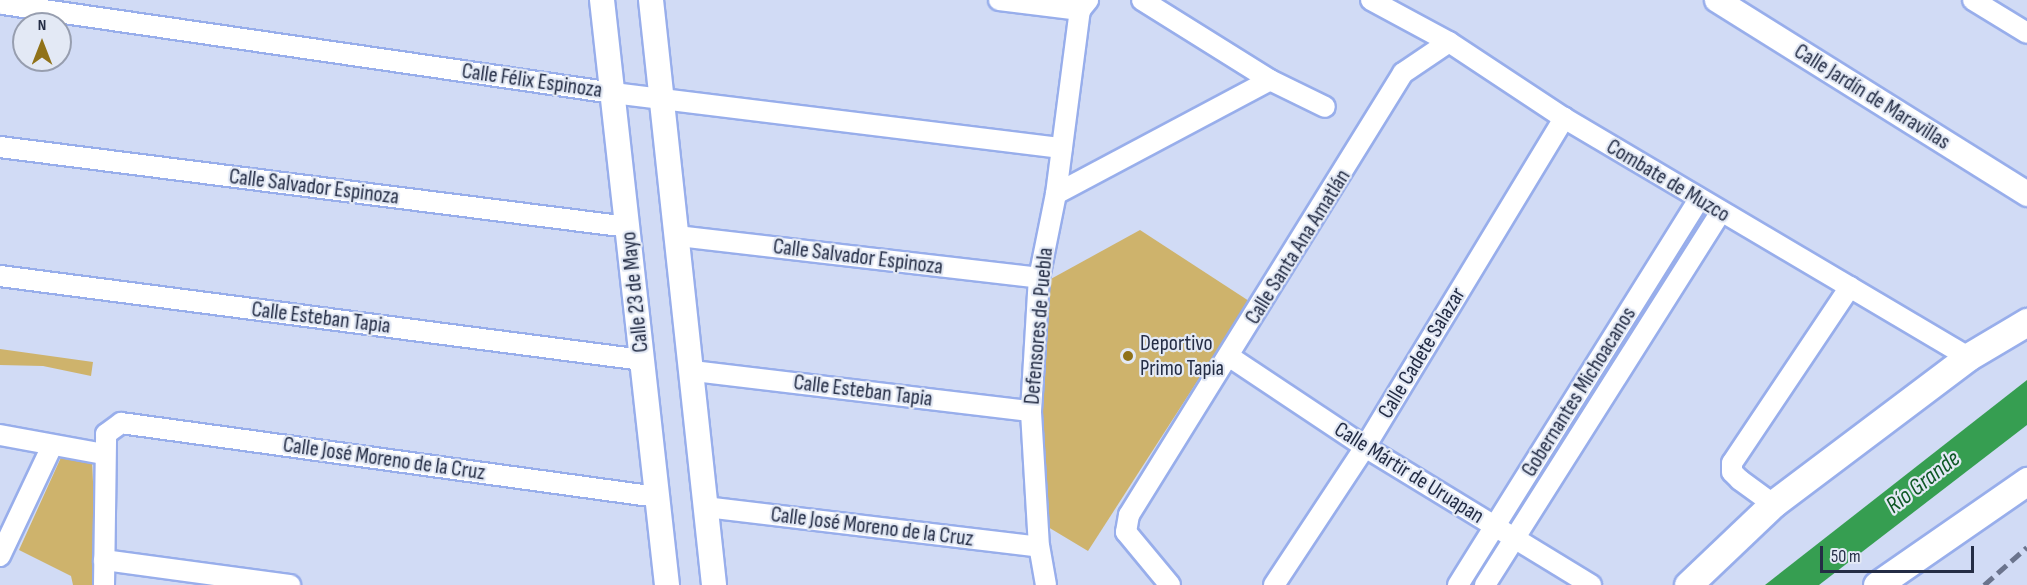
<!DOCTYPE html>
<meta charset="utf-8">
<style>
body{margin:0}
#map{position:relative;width:2027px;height:585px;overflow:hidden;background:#d1dbf5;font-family:"Sofia Sans Condensed",sans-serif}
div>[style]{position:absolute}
.green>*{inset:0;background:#ceb36c}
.water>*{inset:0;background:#369e51}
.roads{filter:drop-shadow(2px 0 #98aeeb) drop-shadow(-2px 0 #98aeeb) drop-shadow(0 2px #98aeeb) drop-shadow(0 -2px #98aeeb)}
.minor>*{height:20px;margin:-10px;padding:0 10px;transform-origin:10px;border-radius:10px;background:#fff}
.tertiary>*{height:24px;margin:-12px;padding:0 12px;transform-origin:12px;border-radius:12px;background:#fff}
.secondary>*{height:27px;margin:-13.5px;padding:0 13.5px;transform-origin:13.5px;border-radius:13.5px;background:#fff}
.rail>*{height:4.5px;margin-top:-2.25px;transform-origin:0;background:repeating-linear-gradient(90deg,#6b748d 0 12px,transparent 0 18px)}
.dots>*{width:16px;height:16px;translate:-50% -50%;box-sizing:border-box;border:3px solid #e3e9f5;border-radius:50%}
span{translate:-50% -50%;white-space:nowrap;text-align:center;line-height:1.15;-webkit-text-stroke:4.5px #e3e9f5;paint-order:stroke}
.street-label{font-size:22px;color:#242d45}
.poi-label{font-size:22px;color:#242d45}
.left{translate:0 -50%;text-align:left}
.water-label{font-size:24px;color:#0e5825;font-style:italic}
.north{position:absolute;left:12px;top:12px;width:60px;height:60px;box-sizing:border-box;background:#e3e9f5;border:2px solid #979eaf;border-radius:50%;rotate:0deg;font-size:16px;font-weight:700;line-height:24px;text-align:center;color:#242d45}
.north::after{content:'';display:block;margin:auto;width:21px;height:27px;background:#907218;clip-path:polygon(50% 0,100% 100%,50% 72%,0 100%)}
.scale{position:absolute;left:1820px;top:546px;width:154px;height:27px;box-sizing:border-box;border:3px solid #242d45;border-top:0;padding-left:8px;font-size:18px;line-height:21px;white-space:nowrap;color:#242d45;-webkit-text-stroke:4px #e3e9f5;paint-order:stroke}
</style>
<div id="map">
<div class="green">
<div style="clip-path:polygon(1140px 230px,1249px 301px,1088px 551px,1043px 524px,1038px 411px,1049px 280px)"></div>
<div style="clip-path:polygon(0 349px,93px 362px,91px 376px,43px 366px,0 365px)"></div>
<div style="clip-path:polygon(63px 453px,92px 461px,98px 585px,73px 585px,71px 576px,19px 550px)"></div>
</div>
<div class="water">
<div style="clip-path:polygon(2027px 380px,2027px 425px,1819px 585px,1765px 585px)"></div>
</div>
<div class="roads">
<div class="minor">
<div style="left:999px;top:0;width:82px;rotate:7deg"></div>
<div style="left:1142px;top:0;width:151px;rotate:32deg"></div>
<div style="left:1270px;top:80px;width:61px;rotate:26.1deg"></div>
<div style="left:1371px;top:0;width:89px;rotate:28.3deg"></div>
<div style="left:1449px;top:42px;width:138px;rotate:33.5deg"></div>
<div style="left:1564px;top:118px;width:469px;rotate:30.6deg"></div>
<div style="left:1973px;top:0;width:63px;rotate:31.4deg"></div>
<div style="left:3px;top:4px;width:616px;rotate:8.3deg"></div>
<div style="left:613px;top:93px;width:452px;rotate:7deg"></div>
<div style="left:0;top:147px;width:633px;rotate:7.26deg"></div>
<div style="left:1056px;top:194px;width:242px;rotate:-28deg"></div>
<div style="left:678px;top:236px;width:363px;rotate:6.6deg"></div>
<div style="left:0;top:276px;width:647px;rotate:7.45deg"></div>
<div style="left:1230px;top:357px;width:162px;rotate:33.7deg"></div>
<div style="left:1365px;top:447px;width:265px;rotate:31.4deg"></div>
<div style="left:694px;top:371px;width:339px;rotate:6.8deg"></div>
<div style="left:0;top:435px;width:106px;rotate:10.4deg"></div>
<div style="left:1773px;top:504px;width:41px;rotate:-144deg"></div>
<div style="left:1740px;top:480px;width:11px;rotate:-135deg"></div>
<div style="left:1732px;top:472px;width:9px;rotate:-90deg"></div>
<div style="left:1732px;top:463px;width:212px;rotate:-56.2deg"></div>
<div style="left:706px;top:507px;width:335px;rotate:6.8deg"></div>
<div style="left:0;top:556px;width:122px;rotate:-64.7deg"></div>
<div style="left:104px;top:560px;width:188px;rotate:7.7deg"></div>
<div style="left:104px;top:585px;width:151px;rotate:-89.2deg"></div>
<div style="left:106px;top:434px;width:19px;rotate:-36deg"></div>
<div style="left:121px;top:423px;width:541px;rotate:7.86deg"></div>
<div style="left:1046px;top:585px;width:39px;rotate:-100deg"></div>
<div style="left:1039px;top:547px;width:136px;rotate:-93.4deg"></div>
<div style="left:1031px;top:411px;width:133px;rotate:-86.6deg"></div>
<div style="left:1039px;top:278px;width:86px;rotate:-78.6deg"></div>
<div style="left:1056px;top:194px;width:186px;rotate:-82.6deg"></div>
<div style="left:1080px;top:10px;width:13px;rotate:-51deg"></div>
<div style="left:1170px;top:585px;width:69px;rotate:-129.7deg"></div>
<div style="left:1126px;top:532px;width:17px;rotate:-80deg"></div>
<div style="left:1129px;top:515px;width:520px;rotate:-58.2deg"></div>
<div style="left:1403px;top:73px;width:55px;rotate:-34deg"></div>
<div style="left:1274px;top:585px;width:165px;rotate:-56.6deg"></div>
<div style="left:1365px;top:447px;width:385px;rotate:-58.8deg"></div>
<div style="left:1458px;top:585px;width:455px;rotate:-58deg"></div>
<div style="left:1485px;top:585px;width:441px;rotate:-57.7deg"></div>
</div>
<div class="tertiary">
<div style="left:602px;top:0;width:589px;rotate:83.66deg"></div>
<div style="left:651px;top:0;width:588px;rotate:83.85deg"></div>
<div style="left:1717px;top:0;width:366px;rotate:32deg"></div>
</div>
<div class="secondary">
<div style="left:1688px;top:585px;width:117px;rotate:-43.6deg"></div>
<div style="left:1773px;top:504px;width:244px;rotate:-37deg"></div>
<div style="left:1968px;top:357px;width:69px;rotate:-30.7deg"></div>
<div style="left:1877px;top:585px;width:183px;rotate:-34.7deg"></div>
</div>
</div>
<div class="rail">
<div style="left:1984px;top:585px;width:57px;rotate:-41.5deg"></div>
</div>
<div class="dots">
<div style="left:1128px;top:356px;background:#907218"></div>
</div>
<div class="street-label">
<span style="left:532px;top:81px;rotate:8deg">Calle Félix Espinoza</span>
<span style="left:1872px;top:97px;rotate:32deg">Calle Jardín de Maravillas</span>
<span style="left:1668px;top:181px;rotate:31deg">Combate de Muzco</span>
<span style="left:314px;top:187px;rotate:7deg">Calle Salvador Espinoza</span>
<span style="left:1298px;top:247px;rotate:-58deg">Calle Santa Ana Amatlán</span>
<span style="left:858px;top:257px;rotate:7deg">Calle Salvador Espinoza</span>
<span style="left:635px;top:292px;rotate:-96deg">Calle 23 de Mayo</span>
<span style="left:321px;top:318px;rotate:7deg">Calle Esteban Tapia</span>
<span style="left:1039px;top:326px;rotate:-85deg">Defensores de Puebla</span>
<span style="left:1422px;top:353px;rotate:-59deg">Calle Cadete Salazar</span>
<span style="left:863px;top:391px;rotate:7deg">Calle Esteban Tapia</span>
<span style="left:1579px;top:392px;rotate:-58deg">Gobernantes Michoacanos</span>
<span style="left:384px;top:459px;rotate:8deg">Calle José Moreno de la Cruz</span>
<span style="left:1409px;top:473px;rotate:32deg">Calle Mártir de Uruapan</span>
<span style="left:872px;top:527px;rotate:7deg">Calle José Moreno de la Cruz</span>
</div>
<div class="poi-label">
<span class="left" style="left:1140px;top:356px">Deportivo<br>Primo Tapia</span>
</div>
<div class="water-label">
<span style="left:1923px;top:482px;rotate:-38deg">Río Grande</span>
</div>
<div class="north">N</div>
<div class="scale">50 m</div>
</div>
